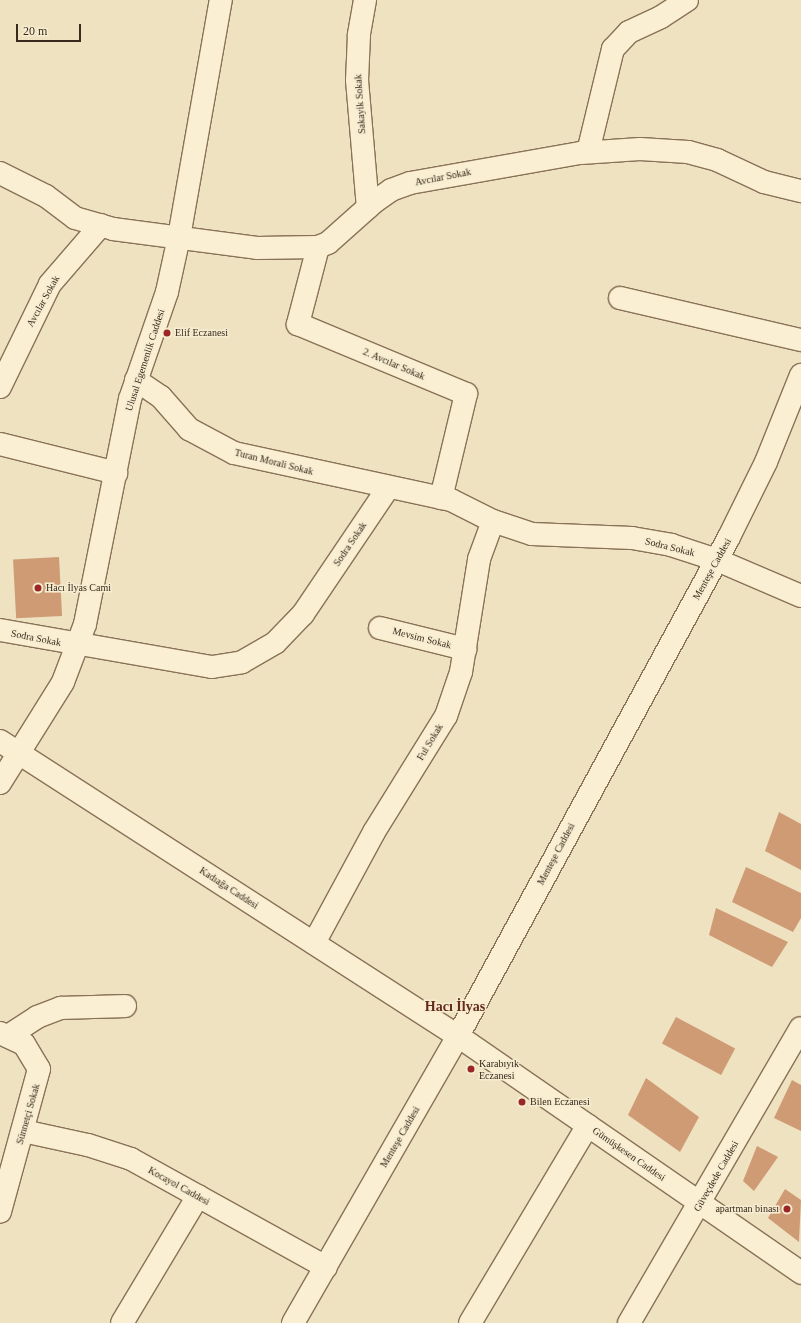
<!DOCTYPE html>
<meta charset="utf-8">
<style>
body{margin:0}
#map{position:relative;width:801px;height:1323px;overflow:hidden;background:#efe2c0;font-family:"Times New Roman",serif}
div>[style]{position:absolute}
.building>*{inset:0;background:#cf9b74;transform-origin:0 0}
.roads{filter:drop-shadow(1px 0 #897257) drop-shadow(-1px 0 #897257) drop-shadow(0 1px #897257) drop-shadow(0 -1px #897257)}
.minor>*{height:22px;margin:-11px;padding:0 11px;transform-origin:11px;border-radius:11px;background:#faefd3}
.dots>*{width:11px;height:11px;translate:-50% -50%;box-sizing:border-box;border:2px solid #f6ecd0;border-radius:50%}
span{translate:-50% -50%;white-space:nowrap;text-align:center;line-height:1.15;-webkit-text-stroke:3px #f6ecd0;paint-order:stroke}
.street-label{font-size:10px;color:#382a1c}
.poi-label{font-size:10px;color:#382a1c}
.left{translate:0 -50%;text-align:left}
.right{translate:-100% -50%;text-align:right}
.district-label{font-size:14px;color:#662b1a;font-weight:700}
.scale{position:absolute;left:16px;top:24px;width:65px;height:18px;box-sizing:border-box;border:2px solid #382a1c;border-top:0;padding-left:5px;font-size:12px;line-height:14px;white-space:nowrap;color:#382a1c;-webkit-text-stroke:3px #f6ecd0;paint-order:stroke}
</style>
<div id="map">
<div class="building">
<div style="left:59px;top:557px;width:59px;height:46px;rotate:87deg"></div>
<div style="clip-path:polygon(779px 812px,801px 824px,801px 870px,765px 851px)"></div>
<div style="clip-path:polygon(746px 867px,801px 893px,801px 918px,793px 932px,732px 902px)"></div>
<div style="clip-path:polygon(716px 908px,788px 942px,772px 967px,709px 935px)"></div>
<div style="left:676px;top:1017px;width:67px;height:30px;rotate:28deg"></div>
<div style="clip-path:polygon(646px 1078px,699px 1117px,680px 1152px,628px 1115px)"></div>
<div style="clip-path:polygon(792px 1080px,801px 1085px,801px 1131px,774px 1118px)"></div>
<div style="clip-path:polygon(757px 1146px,778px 1157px,754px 1191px,743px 1181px)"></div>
<div style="clip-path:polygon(785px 1189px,801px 1200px,799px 1242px,768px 1218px)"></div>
</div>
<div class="roads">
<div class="minor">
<div style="left:365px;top:0;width:36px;rotate:100deg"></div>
<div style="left:359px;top:35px;width:45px;rotate:92.5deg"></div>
<div style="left:357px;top:80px;width:128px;rotate:85.1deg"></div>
<div style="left:588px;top:152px;width:106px;rotate:-76.4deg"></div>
<div style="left:613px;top:49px;width:23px;rotate:-47deg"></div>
<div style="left:629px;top:32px;width:35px;rotate:-25deg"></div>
<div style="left:661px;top:17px;width:31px;rotate:-33deg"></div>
<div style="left:0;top:173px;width:51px;rotate:26.6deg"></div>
<div style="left:46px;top:196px;width:36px;rotate:37deg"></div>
<div style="left:75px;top:218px;width:40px;rotate:16deg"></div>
<div style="left:113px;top:229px;width:145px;rotate:7.5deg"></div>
<div style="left:257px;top:248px;width:61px;rotate:-0.9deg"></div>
<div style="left:318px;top:247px;width:11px;rotate:-22deg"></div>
<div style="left:328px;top:243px;width:62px;rotate:-41.7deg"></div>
<div style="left:374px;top:202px;width:21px;rotate:-35deg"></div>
<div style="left:391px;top:190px;width:20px;rotate:-20deg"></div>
<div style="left:410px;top:183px;width:174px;rotate:-10deg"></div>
<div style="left:581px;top:153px;width:59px;rotate:-3.9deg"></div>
<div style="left:640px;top:149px;width:48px;rotate:3.6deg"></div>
<div style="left:688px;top:152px;width:30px;rotate:15deg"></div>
<div style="left:717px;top:160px;width:52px;rotate:25.1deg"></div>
<div style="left:764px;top:182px;width:38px;rotate:14deg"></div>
<div style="left:318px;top:247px;width:80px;rotate:104.6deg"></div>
<div style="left:298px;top:324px;width:182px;rotate:22.6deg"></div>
<div style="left:466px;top:394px;width:107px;rotate:103.5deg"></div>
<div style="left:620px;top:298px;width:186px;rotate:13.1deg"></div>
<div style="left:136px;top:380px;width:30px;rotate:34deg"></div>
<div style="left:161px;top:397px;width:43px;rotate:48.8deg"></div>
<div style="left:189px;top:429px;width:51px;rotate:28.1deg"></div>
<div style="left:234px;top:453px;width:222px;rotate:12.2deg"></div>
<div style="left:451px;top:500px;width:47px;rotate:26.6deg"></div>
<div style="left:493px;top:521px;width:41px;rotate:18.4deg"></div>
<div style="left:532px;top:534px;width:100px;rotate:2.3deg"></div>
<div style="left:632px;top:538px;width:40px;rotate:10deg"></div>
<div style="left:671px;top:545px;width:48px;rotate:18.1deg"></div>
<div style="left:717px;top:560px;width:91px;rotate:23.2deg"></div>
<div style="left:0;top:387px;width:114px;rotate:-64.1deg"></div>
<div style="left:50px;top:284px;width:78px;rotate:-49.2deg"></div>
<div style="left:0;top:444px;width:120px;rotate:14deg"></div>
<div style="left:380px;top:628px;width:88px;rotate:13.9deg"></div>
<div style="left:0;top:630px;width:215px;rotate:9.9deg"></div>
<div style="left:212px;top:667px;width:30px;rotate:-9deg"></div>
<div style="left:242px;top:662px;width:39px;rotate:-30deg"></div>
<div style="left:276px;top:642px;width:39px;rotate:-46deg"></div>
<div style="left:303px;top:614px;width:152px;rotate:-56deg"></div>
<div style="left:0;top:741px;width:545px;rotate:32.79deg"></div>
<div style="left:458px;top:1036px;width:417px;rotate:34.6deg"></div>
<div style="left:0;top:783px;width:119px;rotate:-58deg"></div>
<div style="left:63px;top:682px;width:62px;rotate:-69.2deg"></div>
<div style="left:85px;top:624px;width:229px;rotate:-78.7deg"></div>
<div style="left:130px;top:399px;width:113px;rotate:-70.9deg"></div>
<div style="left:167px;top:292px;width:56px;rotate:-77.7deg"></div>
<div style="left:179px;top:237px;width:241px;rotate:-80deg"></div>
<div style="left:314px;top:943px;width:126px;rotate:-61.6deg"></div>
<div style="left:374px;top:832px;width:137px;rotate:-58.2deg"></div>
<div style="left:446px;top:716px;width:46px;rotate:-71.2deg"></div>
<div style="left:461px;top:672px;width:114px;rotate:-80.9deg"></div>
<div style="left:479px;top:559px;width:40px;rotate:-69.8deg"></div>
<div style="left:0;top:1033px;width:26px;rotate:25deg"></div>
<div style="left:24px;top:1044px;width:29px;rotate:59deg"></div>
<div style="left:39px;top:1069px;width:148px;rotate:105.3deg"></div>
<div style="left:8px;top:1036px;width:35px;rotate:-33deg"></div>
<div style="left:37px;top:1017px;width:26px;rotate:-21deg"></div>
<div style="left:61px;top:1008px;width:64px;rotate:-1.8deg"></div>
<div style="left:23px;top:1131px;width:66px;rotate:12.2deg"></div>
<div style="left:88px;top:1145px;width:45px;rotate:18deg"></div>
<div style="left:131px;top:1159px;width:223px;rotate:29deg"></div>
<div style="left:122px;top:1323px;width:148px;rotate:-59.1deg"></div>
<div style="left:293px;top:1323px;width:331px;rotate:-60.1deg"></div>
<div style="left:458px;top:1036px;width:566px;rotate:-61.49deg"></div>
<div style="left:728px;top:539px;width:86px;rotate:-63.7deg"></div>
<div style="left:766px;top:462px;width:94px;rotate:-68.1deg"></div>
<div style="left:470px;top:1323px;width:230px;rotate:-59.2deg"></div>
<div style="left:629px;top:1323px;width:341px;rotate:-59.8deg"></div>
</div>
</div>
<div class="dots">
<div style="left:167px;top:333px;background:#9a2625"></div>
<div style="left:38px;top:588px;background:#9a2625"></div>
<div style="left:471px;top:1069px;background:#9a2625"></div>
<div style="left:522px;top:1102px;background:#9a2625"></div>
<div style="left:787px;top:1209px;background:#9a2625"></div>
</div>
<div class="street-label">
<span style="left:360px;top:104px;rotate:-94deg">Sakayik Sokak</span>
<span style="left:443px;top:177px;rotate:-11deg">Avcılar Sokak</span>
<span style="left:43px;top:301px;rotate:-61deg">Avcılar Sokak</span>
<span style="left:145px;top:360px;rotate:-72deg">Ulusal Egemenlik Caddesi</span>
<span style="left:394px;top:364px;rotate:23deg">2. Avcılar Sokak</span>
<span style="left:274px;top:462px;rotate:14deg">Turan Morali Sokak</span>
<span style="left:350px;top:544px;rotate:-56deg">Sodra Sokak</span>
<span style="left:670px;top:547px;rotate:14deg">Sodra Sokak</span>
<span style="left:712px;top:569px;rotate:-61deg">Menteşe Caddesi</span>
<span style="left:36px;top:638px;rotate:11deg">Sodra Sokak</span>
<span style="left:422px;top:638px;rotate:14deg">Mevsim Sokak</span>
<span style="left:430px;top:742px;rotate:-59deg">Ful Sokak</span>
<span style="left:556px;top:854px;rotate:-62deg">Menteşe Caddesi</span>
<span style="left:229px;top:888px;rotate:33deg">Kadıağa Caddesi</span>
<span style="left:28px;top:1114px;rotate:-74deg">Sünnetçi Sokak</span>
<span style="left:400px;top:1137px;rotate:-60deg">Menteşe Caddesi</span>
<span style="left:629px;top:1154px;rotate:35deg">Gümüşkesen Caddesi</span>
<span style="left:716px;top:1176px;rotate:-60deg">Güveçdede Caddesi</span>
<span style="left:179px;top:1186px;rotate:29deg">Kocayol Caddesi</span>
</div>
<div class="poi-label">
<span class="left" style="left:175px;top:333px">Elif Eczanesi</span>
<span class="left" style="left:46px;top:588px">Hacı İlyas Cami</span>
<span class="left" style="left:479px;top:1069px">Karabıyık<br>Eczanesi</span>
<span class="left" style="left:530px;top:1102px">Bilen Eczanesi</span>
<span class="right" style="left:779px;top:1209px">apartman binası</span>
</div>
<div class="district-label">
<span style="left:455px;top:1007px">Hacı İlyas</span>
</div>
<div class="scale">20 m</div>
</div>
